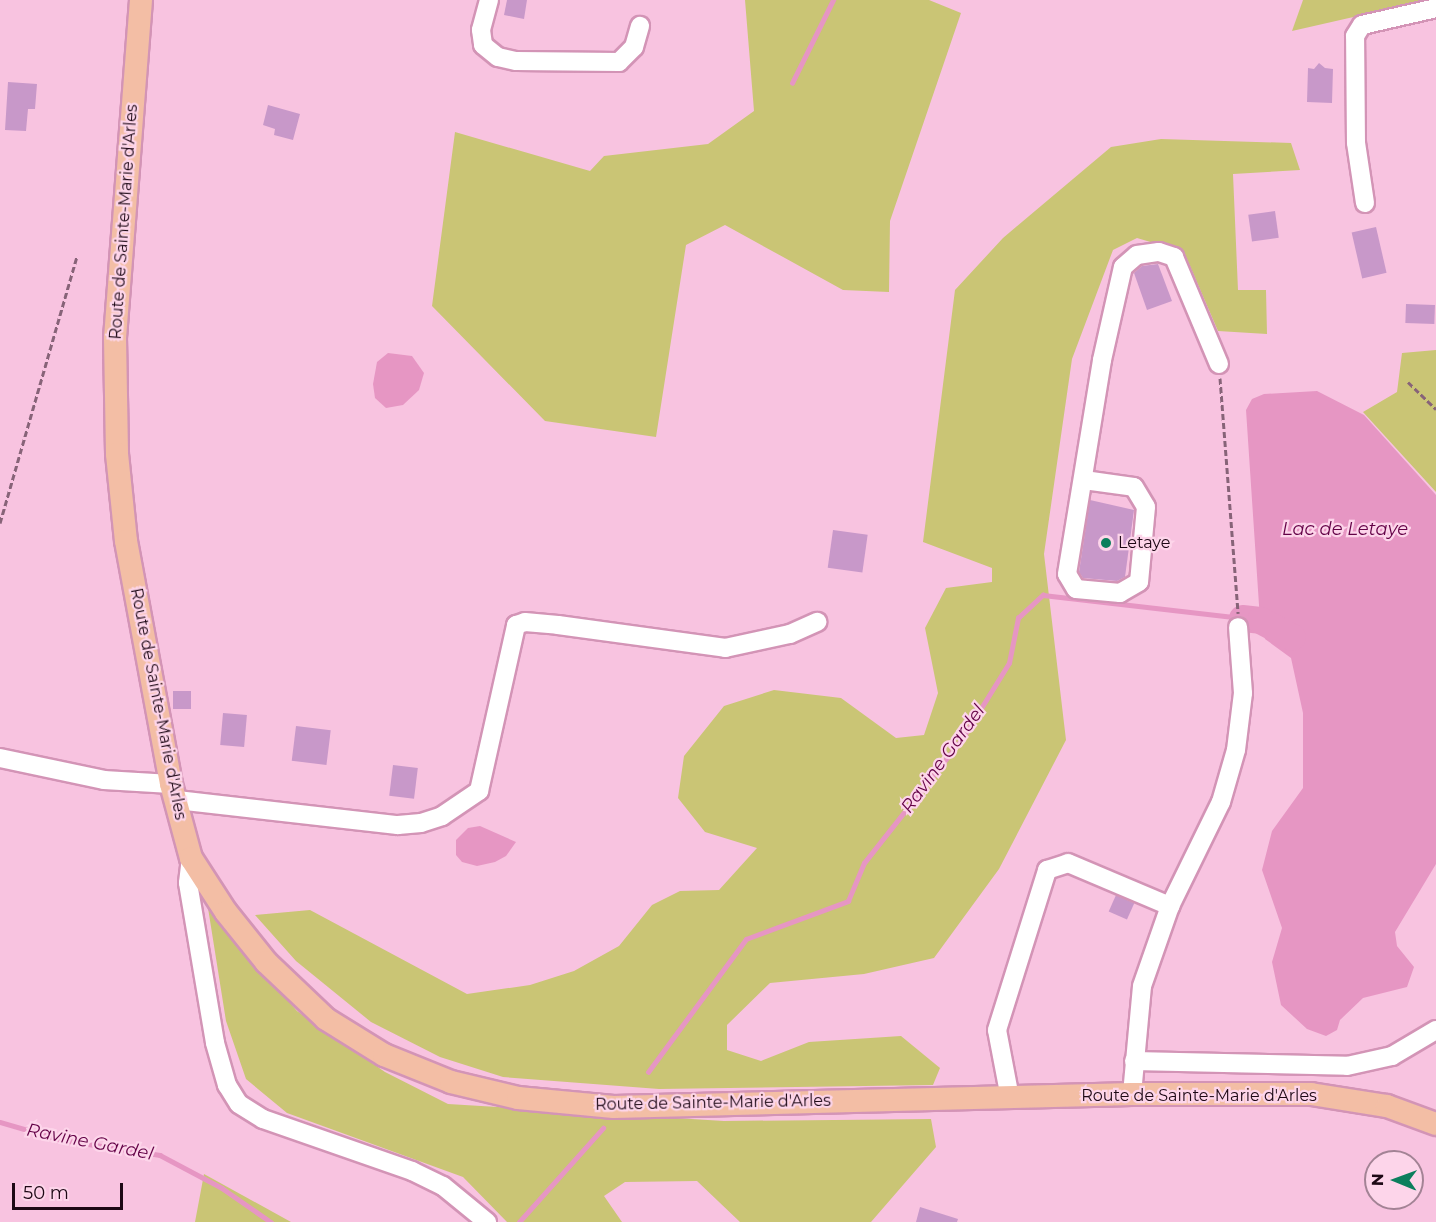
<!DOCTYPE html>
<style>
body{margin:0}
#map{position:relative;width:1436px;height:1222px;overflow:hidden;background:#f8c3e0;font-family:Montserrat,sans-serif}
div>[style]{position:absolute}
.green>*{inset:0;background:#cac575}
.water>*{inset:0;background:#e696c3}
.stream>*{height:4.5px;margin:-2.25px;padding:0 2.25px;transform-origin:2.25px;border-radius:2.25px;background:#e696c3}
.river>*{height:27px;margin:-13.5px;padding:0 13.5px;transform-origin:13.5px;border-radius:13.5px;background:#e696c3}
.building>*{inset:0;background:#c898c9;transform-origin:0 0}
.path>*{height:3px;margin-top:-1.5px;transform-origin:0;background:repeating-linear-gradient(90deg,#876378 0 6px,transparent 0 9px)}
.roads{filter:drop-shadow(2px 0 #d394b6) drop-shadow(-2px 0 #d394b6) drop-shadow(0 2px #d394b6) drop-shadow(0 -2px #d394b6)}
.minor>*{height:18px;margin:-9px;padding:0 9px;transform-origin:9px;border-radius:9px;background:#fff}
.major>*{height:22px;margin:-11px;padding:0 11px;transform-origin:11px;border-radius:11px;background:#f3bea5}
.dots>*{width:16px;height:16px;translate:-50% -50%;box-sizing:border-box;border:3px solid #fdd5ea;border-radius:50%}
span{translate:-50% -50%;white-space:nowrap;text-align:center;line-height:1.15;-webkit-text-stroke:4.5px #fdd5ea;paint-order:stroke}
.street-label{font-size:16px;color:#1d0815}
.poi-label{font-size:16px;color:#1d0815}
.left{translate:0 -50%;text-align:left}
.water-label{font-size:18px;color:#630146;font-style:italic}
.north{position:absolute;left:1364px;top:1150px;width:60px;height:60px;box-sizing:border-box;background:#fdd5ea;border:2px solid #a38395;border-radius:50%;rotate:271deg;font-size:16px;font-weight:700;line-height:24px;text-align:center;color:#1d0815}
.north::after{content:'';display:block;margin:auto;width:21px;height:27px;background:#0c7f5d;clip-path:polygon(50% 0,100% 100%,50% 72%,0 100%)}
.scale{position:absolute;left:12px;top:1183px;width:111px;height:27px;box-sizing:border-box;border:3px solid #1d0815;border-top:0;padding-left:8px;font-size:18px;line-height:21px;white-space:nowrap;color:#1d0815;-webkit-text-stroke:4px #fdd5ea;paint-order:stroke}
</style>
<div id="map">
<div class="green">
<div style="clip-path:polygon(745px 0,929px 0,961px 13px,890px 221px,889px 292px,843px 290px,725px 225px,686px 245px,656px 437px,545px 421px,432px 306px,455px 132px,590px 171px,604px 156px,708px 144px,754px 111px)"></div>
<div style="clip-path:polygon(1303px 0,1428px 0,1292px 31px)"></div>
<div style="clip-path:polygon(1161px 139px,1291px 143px,1300px 170px,1233px 174px,1238px 290px,1266px 290px,1267px 334px,1218px 331px,1184px 252px,1137px 238px,1113px 250px,1072px 359px,1044px 554px,1066px 740px,999px 869px,934px 958px,864px 974px,770px 983px,727px 1025px,727px 1050px,761px 1061px,809px 1042px,901px 1036px,940px 1068px,933px 1085px,659px 1089px,503px 1077px,440px 1057px,371px 1022px,296px 961px,255px 915px,310px 910px,467px 994px,530px 985px,574px 971px,619px 946px,652px 905px,680px 891px,719px 890px,757px 848px,705px 832px,678px 798px,684px 756px,724px 706px,774px 690px,841px 698px,896px 738px,924px 735px,938px 693px,925px 628px,946px 588px,992px 582px,992px 568px,923px 542px,955px 290px,1003px 238px,1111px 147px)"></div>
<div style="clip-path:polygon(1436px 350px,1436px 492px,1363px 412px,1397px 392px,1402px 353px)"></div>
<div style="clip-path:polygon(208px 908px,297px 1011px,385px 1072px,448px 1104px,724px 1121px,931px 1119px,936px 1147px,871px 1222px,740px 1222px,697px 1181px,625px 1182px,604px 1196px,622px 1222px,507px 1222px,463px 1177px,287px 1113px,246px 1079px,226px 1021px)"></div>
<div style="clip-path:polygon(204px 1174px,291px 1222px,195px 1222px)"></div>
</div>
<div class="water">
<div style="clip-path:polygon(388px 353px,412px 356px,424px 373px,419px 390px,403px 405px,386px 408px,375px 398px,373px 384px,377px 362px)"></div>
<div style="clip-path:polygon(1317px 391px,1364px 415px,1436px 495px,1436px 864px,1395px 932px,1397px 946px,1414px 967px,1407px 987px,1363px 998px,1340px 1020px,1337px 1030px,1326px 1036px,1307px 1029px,1281px 1005px,1272px 962px,1282px 928px,1262px 870px,1272px 831px,1303px 788px,1303px 713px,1291px 658px,1265px 639px,1260px 620px,1246px 410px,1252px 399px,1264px 394px)"></div>
<div style="clip-path:polygon(480px 826px,516px 842px,506px 856px,495px 862px,477px 866px,462px 862px,456px 855px,456px 840px,468px 828px)"></div>
</div>
<div class="stream">
<div style="left:792px;top:83px;width:93px;rotate:-63.7deg"></div>
<div style="left:648px;top:1072px;width:165px;rotate:-53.6deg"></div>
<div style="left:746px;top:939px;width:109px;rotate:-20.4deg"></div>
<div style="left:848px;top:901px;width:41px;rotate:-67.2deg"></div>
<div style="left:864px;top:863px;width:158px;rotate:-51.7deg"></div>
<div style="left:962px;top:739px;width:89px;rotate:-58.3deg"></div>
<div style="left:1009px;top:663px;width:46px;rotate:-78.7deg"></div>
<div style="left:1018px;top:618px;width:34px;rotate:-43deg"></div>
<div style="left:1043px;top:595px;width:200px;rotate:6.6deg"></div>
<div style="left:0;top:1122px;width:65px;rotate:16.2deg"></div>
<div style="left:62px;top:1140px;width:99px;rotate:8.7deg"></div>
<div style="left:160px;top:1155px;width:70px;rotate:28deg"></div>
<div style="left:222px;top:1188px;width:60px;rotate:34.8deg"></div>
<div style="left:519px;top:1222px;width:126px;rotate:-48.2deg"></div>
</div>
<div class="river">
<div style="left:1242px;top:618px;width:18px;rotate:6deg"></div>
<div style="left:1260px;top:620px;width:36px;rotate:28deg"></div>
</div>
<div class="building">
<div style="clip-path:polygon(507px 0,527px 0,524px 19px,504px 15px)"></div>
<div style="clip-path:polygon(1319px 63px,1325px 68px,1333px 69px,1332px 103px,1307px 102px,1308px 68px,1314px 69px)"></div>
<div style="clip-path:polygon(8px 82px,37px 84px,35px 109px,28px 109px,26px 131px,5px 130px)"></div>
<div style="clip-path:polygon(268px 105px,300px 114px,293px 140px,274px 135px,275px 129px,263px 125px)"></div>
<div style="left:1275px;top:211px;width:27px;height:27px;rotate:82deg"></div>
<div style="left:1376px;top:227px;width:47px;height:25px;rotate:77deg"></div>
<div style="clip-path:polygon(1158px 264px,1172px 301px,1147px 310px,1134px 273px,1142px 266px)"></div>
<div style="left:1406px;top:304px;width:29px;height:19px;rotate:2deg"></div>
<div style="clip-path:polygon(1090px 500px,1134px 510px,1125px 577px,1117px 581px,1083px 578px,1079px 572px)"></div>
<div style="left:833px;top:530px;width:35px;height:38px;rotate:8deg"></div>
<div style="left:173px;top:691px;width:18px;height:18px"></div>
<div style="left:223px;top:713px;width:24px;height:32px;rotate:5deg"></div>
<div style="left:296px;top:726px;width:35px;height:35px;rotate:7deg"></div>
<div style="left:393px;top:765px;width:25px;height:31px;rotate:7deg"></div>
<div style="left:1116px;top:895px;width:20px;height:18px;rotate:24deg"></div>
<div style="clip-path:polygon(920px 1207px,958px 1219px,957px 1222px,916px 1222px)"></div>
</div>
<div class="path">
<div style="left:1220px;top:378px;width:236px;rotate:85.6deg"></div>
<div style="left:1408px;top:382px;width:39px;rotate:44deg"></div>
<div style="left:0;top:523px;width:277px;rotate:-73.9deg"></div>
</div>
<div class="roads">
<div class="minor">
<div style="left:489px;top:0;width:31px;rotate:105deg"></div>
<div style="left:481px;top:30px;width:15px;rotate:82deg"></div>
<div style="left:483px;top:45px;width:19px;rotate:39deg"></div>
<div style="left:498px;top:57px;width:18px;rotate:13deg"></div>
<div style="left:516px;top:61px;width:103px;rotate:0.6deg"></div>
<div style="left:619px;top:62px;width:21px;rotate:-45deg"></div>
<div style="left:634px;top:47px;width:22px;rotate:-74deg"></div>
<div style="left:1365px;top:203px;width:61px;rotate:-98.5deg"></div>
<div style="left:1356px;top:143px;width:107px;rotate:-90.5deg"></div>
<div style="left:1355px;top:36px;width:13px;rotate:-58deg"></div>
<div style="left:1362px;top:25px;width:76px;rotate:-12.9deg"></div>
<div style="left:1084px;top:480px;width:50px;rotate:8deg"></div>
<div style="left:1134px;top:487px;width:23px;rotate:59deg"></div>
<div style="left:1146px;top:507px;width:75px;rotate:95.3deg"></div>
<div style="left:1139px;top:582px;width:22px;rotate:150deg"></div>
<div style="left:1120px;top:593px;width:44px;rotate:-174.8deg"></div>
<div style="left:1076px;top:589px;width:17px;rotate:-121deg"></div>
<div style="left:1067px;top:574px;width:217px;rotate:-80.7deg"></div>
<div style="left:1102px;top:360px;width:95px;rotate:-77.3deg"></div>
<div style="left:1123px;top:267px;width:18px;rotate:-41deg"></div>
<div style="left:1137px;top:255px;width:22px;rotate:-8deg"></div>
<div style="left:1159px;top:252px;width:16px;rotate:18deg"></div>
<div style="left:1174px;top:257px;width:116px;rotate:67.2deg"></div>
<div style="left:0;top:758px;width:106px;rotate:11.9deg"></div>
<div style="left:104px;top:780px;width:67px;rotate:3.4deg"></div>
<div style="left:177px;top:800px;width:222px;rotate:6.5deg"></div>
<div style="left:398px;top:825px;width:23px;rotate:-5deg"></div>
<div style="left:421px;top:823px;width:22px;rotate:-18deg"></div>
<div style="left:442px;top:816px;width:45px;rotate:-34deg"></div>
<div style="left:479px;top:791px;width:170px;rotate:-77.4deg"></div>
<div style="left:516px;top:625px;width:9px;rotate:-18deg"></div>
<div style="left:525px;top:622px;width:33px;rotate:5deg"></div>
<div style="left:558px;top:625px;width:169px;rotate:7.8deg"></div>
<div style="left:725px;top:648px;width:66px;rotate:-12.2deg"></div>
<div style="left:790px;top:634px;width:30px;rotate:-24deg"></div>
<div style="left:191px;top:858px;width:25px;rotate:97deg"></div>
<div style="left:188px;top:883px;width:162px;rotate:80.4deg"></div>
<div style="left:215px;top:1043px;width:44px;rotate:74.1deg"></div>
<div style="left:227px;top:1085px;width:22px;rotate:58deg"></div>
<div style="left:239px;top:1104px;width:28px;rotate:32deg"></div>
<div style="left:263px;top:1119px;width:158px;rotate:19.2deg"></div>
<div style="left:412px;top:1171px;width:34px;rotate:26deg"></div>
<div style="left:443px;top:1186px;width:57px;rotate:39.3deg"></div>
<div style="left:1134px;top:1061px;width:213px;rotate:1.3deg"></div>
<div style="left:1347px;top:1066px;width:46px;rotate:-12.5deg"></div>
<div style="left:1392px;top:1056px;width:51px;rotate:-30.6deg"></div>
<div style="left:1132px;top:1094px;width:108px;rotate:-84.7deg"></div>
<div style="left:1142px;top:986px;width:85px;rotate:-70.7deg"></div>
<div style="left:1170px;top:906px;width:116px;rotate:-63.9deg"></div>
<div style="left:1221px;top:802px;width:54px;rotate:-73.9deg"></div>
<div style="left:1236px;top:750px;width:57px;rotate:-83deg"></div>
<div style="left:1243px;top:693px;width:66px;rotate:-94.3deg"></div>
<div style="left:1010px;top:1098px;width:69px;rotate:-100.8deg"></div>
<div style="left:997px;top:1030px;width:168px;rotate:-72.6deg"></div>
<div style="left:1047px;top:870px;width:22px;rotate:-18deg"></div>
<div style="left:1068px;top:863px;width:111px;rotate:22.9deg"></div>
</div>
<div class="major">
<div style="left:141px;top:0;width:339px;rotate:94.4deg"></div>
<div style="left:115px;top:338px;width:116px;rotate:89deg"></div>
<div style="left:117px;top:454px;width:87px;rotate:84.1deg"></div>
<div style="left:126px;top:541px;width:247px;rotate:79.5deg"></div>
<div style="left:171px;top:784px;width:77px;rotate:74.9deg"></div>
<div style="left:191px;top:858px;width:64px;rotate:57.1deg"></div>
<div style="left:226px;top:912px;width:64px;rotate:51.3deg"></div>
<div style="left:266px;top:962px;width:83px;rotate:43.5deg"></div>
<div style="left:326px;top:1019px;width:68px;rotate:31.8deg"></div>
<div style="left:384px;top:1055px;width:72px;rotate:21.9deg"></div>
<div style="left:451px;top:1082px;width:69px;rotate:13.4deg"></div>
<div style="left:518px;top:1098px;width:96px;rotate:5.4deg"></div>
<div style="left:614px;top:1107px;width:518px;rotate:-1.44deg"></div>
<div style="left:1132px;top:1094px;width:179px"></div>
<div style="left:1311px;top:1094px;width:77px;rotate:9deg"></div>
<div style="left:1387px;top:1106px;width:52px;rotate:20.2deg"></div>
</div>
</div>
<div class="dots">
<div style="left:1106px;top:543px;background:#0c7f5d"></div>
</div>
<div class="street-label">
<span style="left:124px;top:222px;rotate:-86deg">Route de Sainte-Marie d'Arles</span>
<span style="left:158px;top:704px;rotate:79deg">Route de Sainte-Marie d'Arles</span>
<span style="left:1199px;top:1096px">Route de Sainte-Marie d'Arles</span>
<span style="left:713px;top:1103px;rotate:-1deg">Route de Sainte-Marie d'Arles</span>
</div>
<div class="poi-label">
<span class="left" style="left:1118px;top:543px">Letaye</span>
</div>
<div class="water-label">
<span style="left:1345px;top:529px">Lac de Letaye</span>
<span style="left:943px;top:759px;rotate:-54deg">Ravine Gardel</span>
<span style="left:90px;top:1142px;rotate:11deg">Ravine Gardel</span>
</div>
<div class="north">N</div>
<div class="scale">50 m</div>
</div>
